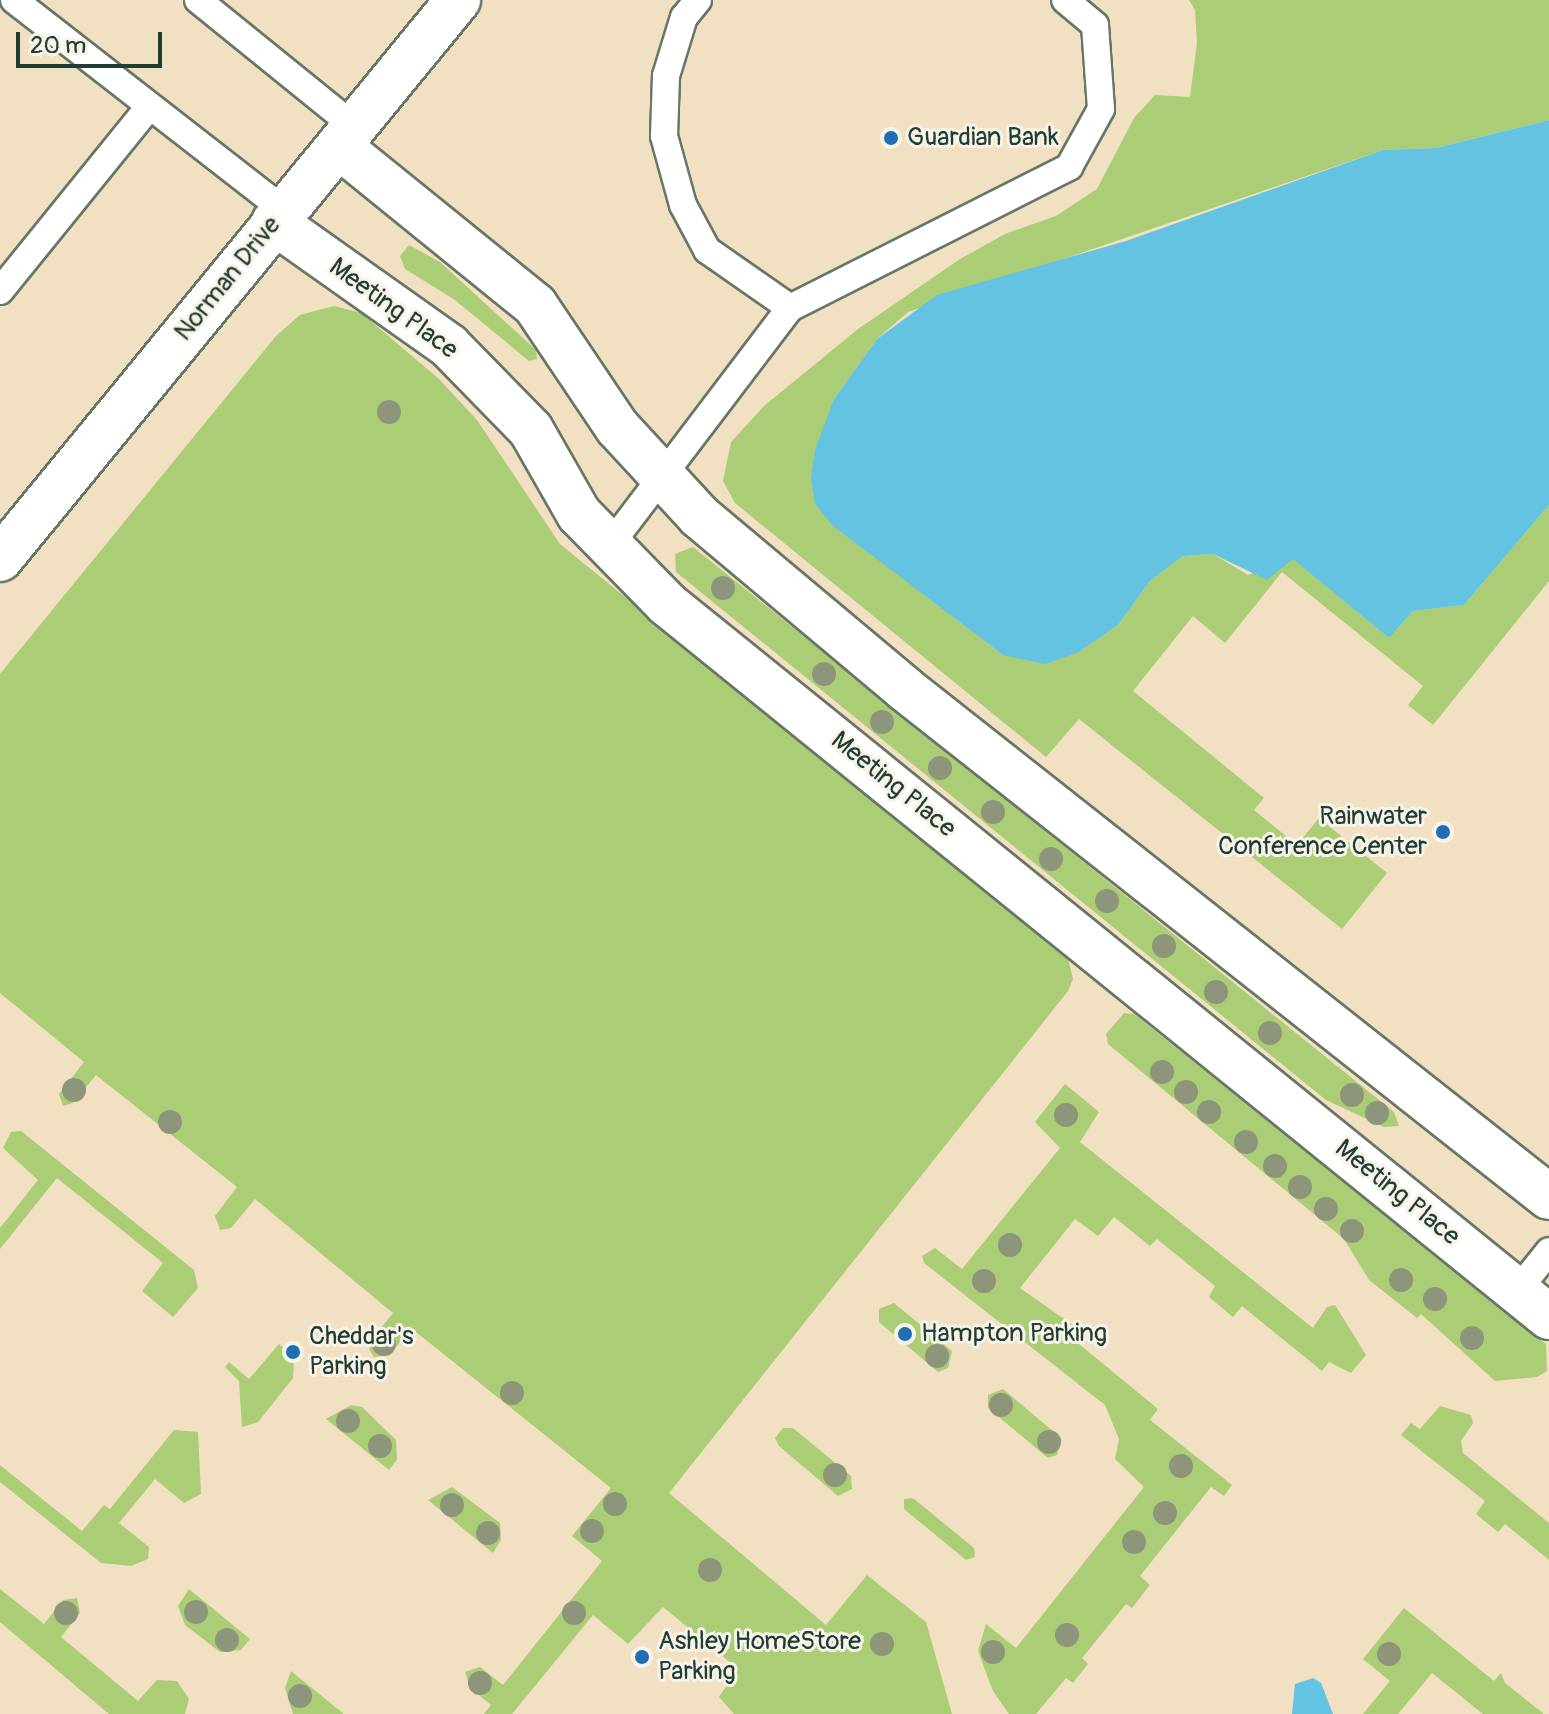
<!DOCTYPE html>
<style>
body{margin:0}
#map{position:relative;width:1549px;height:1714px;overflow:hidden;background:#f1e0c2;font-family:Pangolin,sans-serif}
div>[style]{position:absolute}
.green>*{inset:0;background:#abcd75}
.water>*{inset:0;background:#63c3e1}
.roads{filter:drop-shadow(2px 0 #687666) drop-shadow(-2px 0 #687666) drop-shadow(0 2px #687666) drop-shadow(0 -2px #687666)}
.lane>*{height:26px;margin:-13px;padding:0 13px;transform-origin:13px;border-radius:13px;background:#fff}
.street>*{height:44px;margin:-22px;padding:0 22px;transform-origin:22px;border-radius:22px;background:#fff}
.secondary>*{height:44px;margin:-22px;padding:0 22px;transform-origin:22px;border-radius:22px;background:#fff}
.trees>*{width:24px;height:24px;margin:-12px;border-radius:50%;background:#8d967b}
.dots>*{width:22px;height:22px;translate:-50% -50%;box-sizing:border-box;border:4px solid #f7f3e8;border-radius:50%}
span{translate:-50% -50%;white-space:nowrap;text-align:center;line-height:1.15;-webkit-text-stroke:6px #f7f3e8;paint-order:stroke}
.poi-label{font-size:26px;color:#1f3d34}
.left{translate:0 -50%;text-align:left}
.right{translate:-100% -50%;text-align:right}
.street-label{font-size:26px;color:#1f3d34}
.scale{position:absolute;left:16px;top:32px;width:146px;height:36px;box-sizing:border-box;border:4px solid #1f3d34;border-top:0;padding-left:10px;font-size:24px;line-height:28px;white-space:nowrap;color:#1f3d34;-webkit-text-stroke:6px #f7f3e8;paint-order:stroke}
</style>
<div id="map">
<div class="green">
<div style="clip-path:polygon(1189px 0,1549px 0,1549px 120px,1436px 148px,1383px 150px,908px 312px,877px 339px,834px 399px,832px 524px,1003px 655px,1079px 652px,1118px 625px,1150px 581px,1183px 556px,1213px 554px,1248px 575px,1293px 558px,1389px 638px,1413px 611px,1464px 605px,1549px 505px,1549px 581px,1433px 725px,1408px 705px,1423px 686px,1282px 572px,1225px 643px,1193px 616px,1133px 691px,1264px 798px,1254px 810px,1297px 845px,1319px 818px,1387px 873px,1342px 929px,1079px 719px,1046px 757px,735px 503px,723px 481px,731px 442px,764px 406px,858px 329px,960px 259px,1007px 233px,1056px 216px,1097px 189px,1134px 118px,1155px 95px,1190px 97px,1197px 43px,1195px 10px)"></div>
<div style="clip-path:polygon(409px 245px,440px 262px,536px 350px,537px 359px,529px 361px,455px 300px,405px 269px,400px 256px)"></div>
<div style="clip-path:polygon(334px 306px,361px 313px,438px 378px,477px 420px,560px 544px,1068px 958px,1073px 979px,1068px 991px,669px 1493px,826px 1625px,867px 1575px,926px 1622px,952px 1714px,734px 1714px,719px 1697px,738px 1669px,663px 1607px,628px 1644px,593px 1615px,512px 1714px,484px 1714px,491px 1705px,470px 1688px,465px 1672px,480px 1667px,503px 1685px,602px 1561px,572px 1536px,611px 1488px,411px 1328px,390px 1355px,374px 1357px,369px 1349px,372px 1339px,393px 1313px,255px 1199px,231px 1228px,220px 1230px,215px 1216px,237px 1187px,96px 1075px,73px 1103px,63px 1106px,59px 1094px,84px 1062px,0 993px,0 674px,276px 336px,300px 315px)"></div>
<div style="clip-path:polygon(693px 547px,1394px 1112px,1399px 1126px,1384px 1127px,1326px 1100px,676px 572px,675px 554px)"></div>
<div style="clip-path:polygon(1124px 1013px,1134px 1014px,1546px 1344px,1547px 1371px,1537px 1377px,1495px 1381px,1421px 1314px,1417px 1318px,1369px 1280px,1344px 1239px,1108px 1044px,1106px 1034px)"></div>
<div style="clip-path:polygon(1065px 1084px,1099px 1112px,1080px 1142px,1313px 1328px,1327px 1307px,1335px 1305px,1366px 1355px,1351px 1373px,1329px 1362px,1322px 1371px,1242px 1306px,1233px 1317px,1209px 1297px,1215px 1286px,1157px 1239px,1150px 1246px,1114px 1217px,1098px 1236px,1075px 1219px,1020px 1288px,1074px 1326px,1068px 1335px,1158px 1409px,1150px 1420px,1232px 1485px,1224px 1496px,1211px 1487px,1140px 1576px,1150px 1585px,1132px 1608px,1126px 1604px,1082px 1658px,1088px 1664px,1073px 1683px,1066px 1678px,1036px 1714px,1009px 1714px,993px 1691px,978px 1651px,986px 1624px,1016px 1648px,1144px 1487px,1115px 1459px,1119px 1439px,1105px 1405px,924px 1263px,922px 1256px,935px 1248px,962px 1269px,1060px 1148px,1035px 1122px)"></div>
<div style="clip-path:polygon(21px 1131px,194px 1270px,198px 1288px,173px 1317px,142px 1291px,163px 1263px,57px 1178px,0 1249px,0 1228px,38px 1180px,3px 1148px,11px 1132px)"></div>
<div style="clip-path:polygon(894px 1303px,952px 1351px,948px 1368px,938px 1372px,879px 1322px,879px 1309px)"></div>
<div style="clip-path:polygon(279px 1344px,294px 1358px,293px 1378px,258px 1422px,242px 1427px,239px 1381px,225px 1367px,229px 1362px,249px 1379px)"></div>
<div style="clip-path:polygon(1003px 1389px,1061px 1438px,1057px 1455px,1048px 1458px,988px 1408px,988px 1395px)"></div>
<div style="clip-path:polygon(351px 1405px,362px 1407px,396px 1440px,397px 1460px,389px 1470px,326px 1419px)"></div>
<div style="clip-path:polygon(1440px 1406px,1471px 1415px,1473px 1423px,1461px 1441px,1463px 1453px,1549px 1523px,1549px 1560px,1505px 1524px,1498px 1532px,1476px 1514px,1485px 1501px,1401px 1435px,1411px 1423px,1420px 1429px)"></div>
<div style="clip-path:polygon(783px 1428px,793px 1428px,851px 1476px,852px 1489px,838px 1496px,779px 1446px,775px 1438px)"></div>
<div style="clip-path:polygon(174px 1430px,198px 1432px,201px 1494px,184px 1503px,155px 1479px,119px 1523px,149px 1547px,148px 1559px,131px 1566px,101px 1563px,0 1482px,0 1465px,82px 1531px,104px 1505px,110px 1509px)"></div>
<div style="clip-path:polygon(452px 1487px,500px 1523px,501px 1540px,493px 1553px,428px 1500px)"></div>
<div style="clip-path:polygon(913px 1498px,974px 1548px,975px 1557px,966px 1560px,904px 1509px,904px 1499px)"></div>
<div style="clip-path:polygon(0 1589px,44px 1624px,63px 1600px,77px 1598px,80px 1613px,61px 1637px,138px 1701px,157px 1680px,177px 1681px,189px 1699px,185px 1714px,109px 1714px,0 1622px)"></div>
<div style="clip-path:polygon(189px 1589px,250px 1639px,241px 1650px,220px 1652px,185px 1625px,178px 1606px)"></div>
<div style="clip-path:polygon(1404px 1608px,1494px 1681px,1501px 1673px,1505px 1683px,1544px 1714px,1483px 1714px,1432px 1673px,1398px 1714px,1363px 1714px,1390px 1681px,1363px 1659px)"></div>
<div style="clip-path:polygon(291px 1671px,323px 1697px,344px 1714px,293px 1714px,285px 1688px)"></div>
</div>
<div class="water">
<div style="clip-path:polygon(1549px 120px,1549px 505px,1464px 605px,1413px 611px,1389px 638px,1293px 559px,1267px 580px,1213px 554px,1183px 556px,1150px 581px,1118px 625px,1079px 652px,1045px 664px,1003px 655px,832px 525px,815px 504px,811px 478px,815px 450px,834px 399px,877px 339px,937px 295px,1126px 241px,1383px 150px,1436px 148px)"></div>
<div style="clip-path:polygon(1313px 1678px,1321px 1683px,1333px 1714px,1292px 1714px,1295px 1684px)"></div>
</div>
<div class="roads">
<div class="lane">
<div style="left:14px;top:0;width:342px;rotate:37.9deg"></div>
<div style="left:198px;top:0;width:203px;rotate:39deg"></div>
<div style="left:698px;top:0;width:22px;rotate:129deg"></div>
<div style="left:684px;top:17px;width:62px;rotate:107deg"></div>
<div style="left:666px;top:76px;width:60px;rotate:91.9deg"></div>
<div style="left:664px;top:136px;width:72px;rotate:74.6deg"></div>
<div style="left:683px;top:205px;width:51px;rotate:61.9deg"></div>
<div style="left:707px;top:250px;width:101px;rotate:34.9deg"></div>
<div style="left:0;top:291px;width:238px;rotate:-51deg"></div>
<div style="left:610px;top:545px;width:298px;rotate:-52.8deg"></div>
<div style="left:790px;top:308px;width:313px;rotate:-26.8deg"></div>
<div style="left:1069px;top:167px;width:66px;rotate:-61.1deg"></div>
<div style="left:1101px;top:109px;width:84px;rotate:-94.1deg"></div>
<div style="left:1095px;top:25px;width:39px;rotate:-140deg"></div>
<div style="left:1517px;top:1291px;width:51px;rotate:-51.3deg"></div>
</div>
<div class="street">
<div style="left:341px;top:148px;width:250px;rotate:39deg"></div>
<div style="left:535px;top:305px;width:147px;rotate:56.1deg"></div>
<div style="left:617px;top:427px;width:121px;rotate:47.3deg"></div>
<div style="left:699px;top:516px;width:269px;rotate:40deg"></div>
<div style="left:905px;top:689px;width:820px;rotate:38.27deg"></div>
<div style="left:274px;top:222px;width:214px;rotate:35.3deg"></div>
<div style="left:449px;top:346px;width:117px;rotate:45.7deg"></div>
<div style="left:531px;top:430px;width:97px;rotate:60.3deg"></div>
<div style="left:579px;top:514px;width:126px;rotate:45.6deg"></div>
<div style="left:667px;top:604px;width:1134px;rotate:38.95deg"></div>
</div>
<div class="secondary">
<div style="left:0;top:559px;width:723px;rotate:-50.67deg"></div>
</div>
</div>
<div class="trees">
<div style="left:389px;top:412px"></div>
<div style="left:723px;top:588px"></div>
<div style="left:824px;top:674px"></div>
<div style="left:882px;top:722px"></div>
<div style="left:940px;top:768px"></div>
<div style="left:993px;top:812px"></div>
<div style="left:1051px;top:859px"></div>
<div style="left:1107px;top:901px"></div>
<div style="left:1164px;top:946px"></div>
<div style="left:1216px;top:992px"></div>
<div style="left:1270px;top:1033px"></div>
<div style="left:1162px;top:1072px"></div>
<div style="left:74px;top:1090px"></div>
<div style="left:1186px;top:1092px"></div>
<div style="left:1352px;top:1095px"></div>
<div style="left:1209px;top:1112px"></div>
<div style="left:1377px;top:1113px"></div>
<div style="left:1066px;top:1115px"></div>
<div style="left:170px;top:1122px"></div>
<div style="left:1246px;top:1142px"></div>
<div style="left:1275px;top:1166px"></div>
<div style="left:1300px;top:1187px"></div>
<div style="left:1326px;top:1209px"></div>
<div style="left:1352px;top:1231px"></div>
<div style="left:1010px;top:1245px"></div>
<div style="left:1401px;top:1280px"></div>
<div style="left:984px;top:1281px"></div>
<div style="left:1435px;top:1299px"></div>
<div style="left:1472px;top:1338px"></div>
<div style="left:384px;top:1344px"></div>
<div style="left:937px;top:1356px"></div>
<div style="left:512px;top:1393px"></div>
<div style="left:1001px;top:1405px"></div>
<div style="left:348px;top:1421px"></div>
<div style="left:1049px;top:1442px"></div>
<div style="left:380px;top:1446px"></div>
<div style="left:1181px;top:1466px"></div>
<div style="left:835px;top:1475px"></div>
<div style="left:615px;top:1504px"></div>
<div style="left:452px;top:1505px"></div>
<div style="left:1165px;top:1513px"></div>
<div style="left:592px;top:1531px"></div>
<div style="left:488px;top:1533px"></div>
<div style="left:1134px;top:1542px"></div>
<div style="left:710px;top:1570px"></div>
<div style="left:196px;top:1612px"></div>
<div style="left:66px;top:1613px"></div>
<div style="left:574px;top:1613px"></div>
<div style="left:1067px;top:1635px"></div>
<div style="left:227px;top:1640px"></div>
<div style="left:882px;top:1644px"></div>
<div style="left:993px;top:1652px"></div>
<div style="left:1389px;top:1654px"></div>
<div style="left:480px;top:1683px"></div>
<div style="left:300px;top:1696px"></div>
</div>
<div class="dots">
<div style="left:891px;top:138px;background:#1f6fb2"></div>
<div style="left:1443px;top:832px;background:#1f6fb2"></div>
<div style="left:905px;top:1334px;background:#1f6fb2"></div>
<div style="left:293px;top:1352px;background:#1f6fb2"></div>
<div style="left:642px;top:1657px;background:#1f6fb2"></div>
</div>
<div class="poi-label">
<span class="left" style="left:907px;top:138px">Guardian Bank</span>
<span class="right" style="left:1427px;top:832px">Rainwater<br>Conference Center</span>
<span class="left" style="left:921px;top:1334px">Hampton Parking</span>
<span class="left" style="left:309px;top:1352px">Cheddar's<br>Parking</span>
<span class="left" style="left:658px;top:1657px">Ashley HomeStore<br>Parking</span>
</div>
<div class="street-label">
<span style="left:228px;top:279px;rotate:-51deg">Norman Drive</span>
<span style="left:393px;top:309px;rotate:36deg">Meeting Place</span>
<span style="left:893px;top:785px;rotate:39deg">Meeting Place</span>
<span style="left:1397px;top:1193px;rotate:39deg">Meeting Place</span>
</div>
<div class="scale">20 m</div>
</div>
